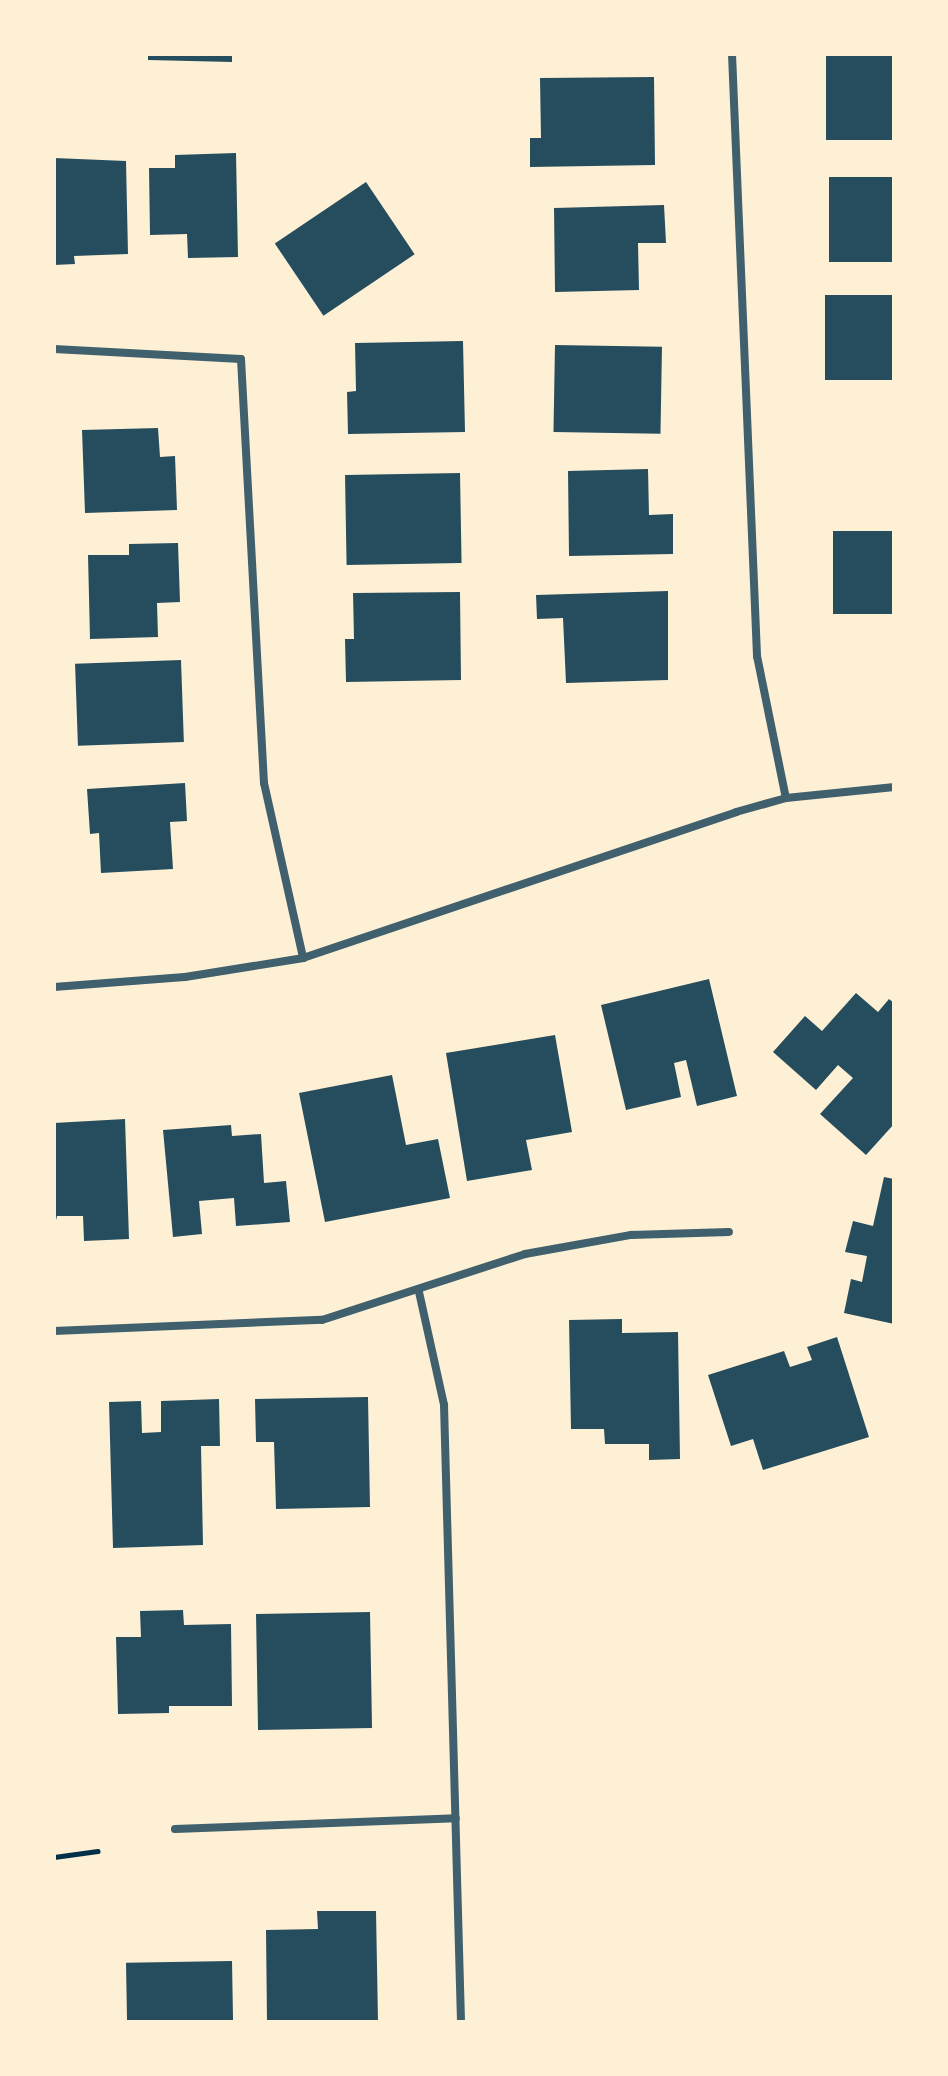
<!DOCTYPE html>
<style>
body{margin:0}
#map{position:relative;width:948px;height:2076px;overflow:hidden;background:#fdf0d5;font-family:"Playfair Display",serif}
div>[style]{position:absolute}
.building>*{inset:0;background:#264d5e;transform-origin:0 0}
.path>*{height:5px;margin:-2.5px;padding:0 2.5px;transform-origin:2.5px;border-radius:2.5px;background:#003049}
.minor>*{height:8px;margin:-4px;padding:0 4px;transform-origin:4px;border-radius:4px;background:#3f606c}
span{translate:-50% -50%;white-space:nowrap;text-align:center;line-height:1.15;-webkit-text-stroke:6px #fdf0d5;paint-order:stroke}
.frame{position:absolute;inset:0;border:56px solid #fdf0d5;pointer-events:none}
</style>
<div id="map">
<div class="building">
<div style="clip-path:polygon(148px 54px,232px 54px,232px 62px,148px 60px)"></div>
<div style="left:826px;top:54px;width:68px;height:86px"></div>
<div style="clip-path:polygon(654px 77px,655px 165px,530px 167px,530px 138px,541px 138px,540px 78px)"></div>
<div style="clip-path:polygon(236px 153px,238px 257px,188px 258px,187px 234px,150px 235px,149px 168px,175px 168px,175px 155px)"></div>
<div style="clip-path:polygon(54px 158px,126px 161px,128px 254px,74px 256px,75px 264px,54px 265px)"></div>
<div style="left:894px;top:177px;width:85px;height:65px;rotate:90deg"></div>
<div style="left:366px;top:182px;width:87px;height:110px;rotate:56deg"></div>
<div style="clip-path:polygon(664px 205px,666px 243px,638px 243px,639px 290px,555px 292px,554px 208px)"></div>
<div style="left:894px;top:295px;width:85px;height:69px;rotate:90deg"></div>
<div style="clip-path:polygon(463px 341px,465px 432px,348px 434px,347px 392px,356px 391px,355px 343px)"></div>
<div style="left:555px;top:345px;width:107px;height:87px;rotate:1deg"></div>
<div style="clip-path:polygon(158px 428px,160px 457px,175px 456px,177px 510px,85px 513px,82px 430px)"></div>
<div style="clip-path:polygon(648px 469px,649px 515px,673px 514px,673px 554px,569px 556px,568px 471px)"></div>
<div style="left:460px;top:473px;width:90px;height:115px;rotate:89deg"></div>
<div style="left:894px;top:531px;width:83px;height:61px;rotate:90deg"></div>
<div style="clip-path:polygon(178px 543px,180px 602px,157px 603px,158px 637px,90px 639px,88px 555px,129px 555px,129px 544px)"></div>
<div style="clip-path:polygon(668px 591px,668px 680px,566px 683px,563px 618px,537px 619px,536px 595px)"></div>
<div style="clip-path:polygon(460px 592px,461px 680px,346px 682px,345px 639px,354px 639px,353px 593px)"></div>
<div style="left:181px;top:660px;width:82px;height:106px;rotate:88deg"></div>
<div style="clip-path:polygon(185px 783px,187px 821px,170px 822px,173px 869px,101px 873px,99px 833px,90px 834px,87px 789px)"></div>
<div style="clip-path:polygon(709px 979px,737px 1096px,697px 1106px,686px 1060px,674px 1063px,681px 1097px,626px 1110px,601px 1005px)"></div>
<div style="clip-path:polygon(856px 993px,878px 1012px,889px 999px,894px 1003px,894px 1124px,866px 1155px,820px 1114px,853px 1078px,838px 1065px,816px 1090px,773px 1052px,805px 1016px,822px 1031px)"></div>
<div style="clip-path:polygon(555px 1035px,572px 1132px,526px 1140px,532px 1170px,467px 1181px,446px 1053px)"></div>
<div style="clip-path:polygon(392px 1075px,406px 1145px,438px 1139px,450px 1198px,325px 1222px,299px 1093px)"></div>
<div style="clip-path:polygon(125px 1119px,129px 1239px,84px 1241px,83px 1216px,57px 1216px,54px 1229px,54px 1123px)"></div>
<div style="clip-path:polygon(231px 1125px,232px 1136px,261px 1134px,264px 1183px,286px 1181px,290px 1222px,236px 1226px,234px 1198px,199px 1201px,202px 1234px,173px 1237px,163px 1130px)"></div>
<div style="clip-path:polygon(884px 1177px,894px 1179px,894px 1324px,844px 1313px,851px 1279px,862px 1282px,867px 1256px,845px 1252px,853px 1221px,873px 1226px)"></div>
<div style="clip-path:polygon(622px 1319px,622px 1333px,678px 1332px,680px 1459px,649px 1460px,649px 1444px,605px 1444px,604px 1429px,571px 1429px,569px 1320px)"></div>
<div style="clip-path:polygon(837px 1337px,869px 1437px,763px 1470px,753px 1439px,731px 1446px,708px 1375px,784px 1351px,790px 1367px,812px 1360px,807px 1347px)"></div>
<div style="clip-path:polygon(368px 1397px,370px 1507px,276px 1509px,274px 1442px,256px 1442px,255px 1399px)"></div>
<div style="clip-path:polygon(219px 1399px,220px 1446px,201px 1446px,203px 1545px,113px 1548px,109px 1402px,141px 1401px,142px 1433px,161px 1432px,161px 1401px)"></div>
<div style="clip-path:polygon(183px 1610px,184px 1625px,231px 1624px,232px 1706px,169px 1706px,169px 1713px,118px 1714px,116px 1637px,141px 1637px,140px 1611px)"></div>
<div style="left:370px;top:1612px;width:116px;height:114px;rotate:89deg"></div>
<div style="clip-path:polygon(317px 1911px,376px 1911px,378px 2022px,267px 2022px,266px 1930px,318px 1929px)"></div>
<div style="left:232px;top:1961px;width:61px;height:106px;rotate:89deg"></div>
</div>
<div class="path">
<div style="left:54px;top:1857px;width:44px;rotate:-7.8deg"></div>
</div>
<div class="minor">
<div style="left:732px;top:54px;width:603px;rotate:87.62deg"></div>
<div style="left:757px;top:656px;width:145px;rotate:78.5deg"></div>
<div style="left:54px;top:349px;width:187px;rotate:3.1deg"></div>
<div style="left:241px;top:359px;width:425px;rotate:86.9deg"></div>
<div style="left:264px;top:783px;width:179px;rotate:77.4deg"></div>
<div style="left:54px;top:987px;width:131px;rotate:-4.4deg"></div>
<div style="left:185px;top:977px;width:120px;rotate:-9.1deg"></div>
<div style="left:303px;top:958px;width:457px;rotate:-18.6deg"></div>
<div style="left:736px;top:812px;width:52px;rotate:-15.6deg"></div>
<div style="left:786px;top:798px;width:109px;rotate:-5.8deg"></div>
<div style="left:419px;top:1292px;width:116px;rotate:77.5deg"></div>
<div style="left:444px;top:1405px;width:617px;rotate:88.42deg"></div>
<div style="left:54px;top:1331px;width:268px;rotate:-2.4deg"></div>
<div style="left:322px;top:1320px;width:213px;rotate:-18deg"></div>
<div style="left:525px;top:1254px;width:108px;rotate:-10.2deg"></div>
<div style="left:631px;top:1235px;width:98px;rotate:-1.8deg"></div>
<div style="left:175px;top:1829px;width:281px;rotate:-2.2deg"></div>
</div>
<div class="frame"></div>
</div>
